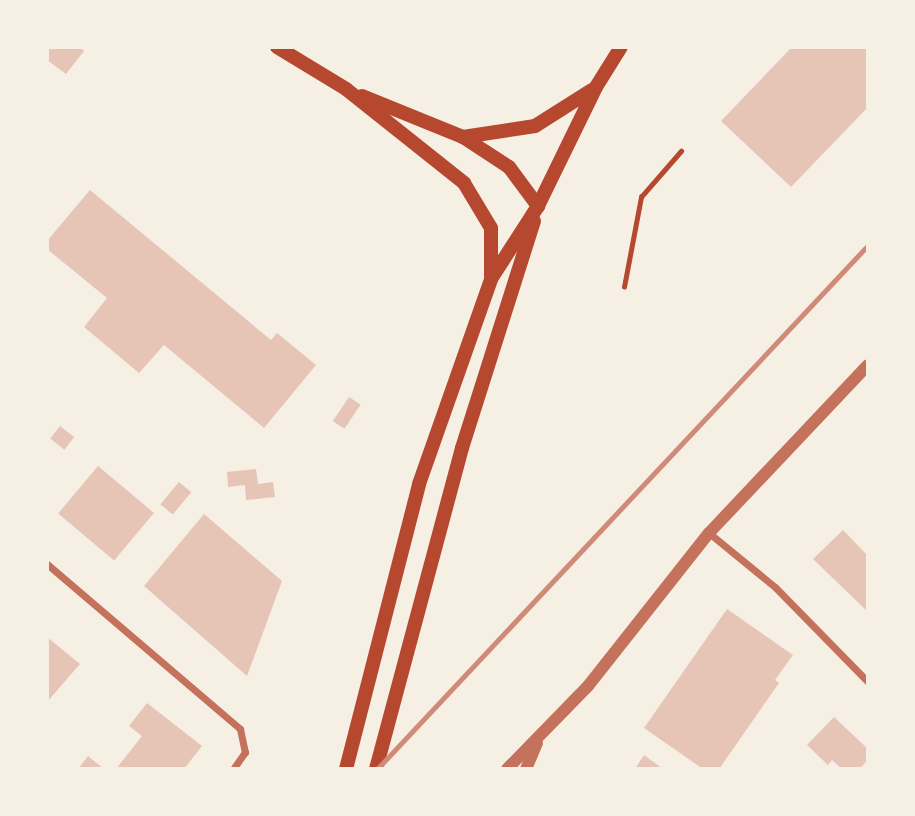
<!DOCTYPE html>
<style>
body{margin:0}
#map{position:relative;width:915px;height:816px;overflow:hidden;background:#f6efe4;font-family:Signika,sans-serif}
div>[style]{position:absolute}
.building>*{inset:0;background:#e6c5b7;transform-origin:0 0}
.path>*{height:4.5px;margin:-2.25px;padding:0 2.25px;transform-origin:2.25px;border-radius:2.25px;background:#b5482f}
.minor>*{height:7px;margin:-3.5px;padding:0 3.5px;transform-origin:3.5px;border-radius:3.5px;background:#c5725c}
.tertiary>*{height:12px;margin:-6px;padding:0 6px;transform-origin:6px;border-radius:6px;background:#c5725c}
.secondary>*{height:14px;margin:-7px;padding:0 7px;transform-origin:7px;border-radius:7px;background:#b5482f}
.rail>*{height:5px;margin:-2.5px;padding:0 2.5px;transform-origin:2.5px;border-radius:2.5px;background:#cf8b77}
span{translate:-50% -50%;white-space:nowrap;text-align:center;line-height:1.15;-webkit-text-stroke:5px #f6efe4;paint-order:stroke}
.frame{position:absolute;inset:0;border:49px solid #f6efe4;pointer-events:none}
</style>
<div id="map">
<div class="building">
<div style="clip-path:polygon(47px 47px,79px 47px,84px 51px,66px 74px,47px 60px)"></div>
<div style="clip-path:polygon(792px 47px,868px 47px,868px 107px,791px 187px,721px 121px)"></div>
<div style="clip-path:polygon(90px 190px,271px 340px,277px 333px,316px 365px,264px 428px,164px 345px,139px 373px,84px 327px,107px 298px,47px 249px,47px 241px)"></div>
<div style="left:349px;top:397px;width:14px;height:29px;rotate:34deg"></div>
<div style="left:60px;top:426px;width:18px;height:16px;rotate:38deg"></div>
<div style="left:98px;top:466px;width:73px;height:62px;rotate:40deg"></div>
<div style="clip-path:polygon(256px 469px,258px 484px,273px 482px,275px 497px,246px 500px,245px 485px,228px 487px,227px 472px)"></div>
<div style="left:179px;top:482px;width:16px;height:29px;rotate:40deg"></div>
<div style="clip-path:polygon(204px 514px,282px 581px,247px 676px,144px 586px)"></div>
<div style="clip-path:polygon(843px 530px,868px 556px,868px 612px,813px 559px)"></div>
<div style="clip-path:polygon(727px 609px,793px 655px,775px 680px,779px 683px,719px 769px,703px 769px,644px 728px)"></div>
<div style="clip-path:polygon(47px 637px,80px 664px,47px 702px)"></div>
<div style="clip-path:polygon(147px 703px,202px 746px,184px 769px,116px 769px,142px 736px,129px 726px)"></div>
<div style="clip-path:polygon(834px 717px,868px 749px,868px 760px,859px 769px,842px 769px,832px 760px,828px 765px,807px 745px)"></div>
<div style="clip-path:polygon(644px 755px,663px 769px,635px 769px)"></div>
<div style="clip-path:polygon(88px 756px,104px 769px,78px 769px)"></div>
</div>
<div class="path">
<div style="left:624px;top:287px;width:92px;rotate:-79.3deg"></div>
<div style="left:641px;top:197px;width:61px;rotate:-49deg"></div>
</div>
<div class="minor">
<div style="left:709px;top:533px;width:85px;rotate:39.3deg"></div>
<div style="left:775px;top:587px;width:133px;rotate:45.6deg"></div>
<div style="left:47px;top:564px;width:254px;rotate:40.5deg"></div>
<div style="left:240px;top:729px;width:24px;rotate:78deg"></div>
<div style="left:245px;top:752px;width:21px;rotate:125deg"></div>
</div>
<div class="tertiary">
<div style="left:507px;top:769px;width:116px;rotate:-45.7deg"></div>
<div style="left:588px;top:686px;width:195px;rotate:-51.7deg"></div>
<div style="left:709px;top:533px;width:231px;rotate:-46.6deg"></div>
<div style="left:526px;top:769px;width:28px;rotate:-67deg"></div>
</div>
<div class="secondary">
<div style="left:277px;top:47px;width:81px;rotate:31.3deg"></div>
<div style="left:346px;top:89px;width:151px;rotate:38.5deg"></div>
<div style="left:464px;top:183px;width:52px;rotate:59deg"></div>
<div style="left:491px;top:228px;width:50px;rotate:90deg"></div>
<div style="left:362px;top:96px;width:109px;rotate:22.1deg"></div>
<div style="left:463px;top:137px;width:55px;rotate:33.1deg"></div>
<div style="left:509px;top:167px;width:49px;rotate:53.4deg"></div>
<div style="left:463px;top:137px;width:73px;rotate:-8.7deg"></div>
<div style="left:535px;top:126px;width:67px;rotate:-32.3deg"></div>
<div style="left:346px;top:769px;width:294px;rotate:-75.6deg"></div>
<div style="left:419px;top:484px;width:217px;rotate:-70.6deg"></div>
<div style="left:491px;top:279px;width:87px;rotate:-57.2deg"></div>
<div style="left:538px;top:206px;width:132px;rotate:-64deg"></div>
<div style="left:596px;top:87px;width:47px;rotate:-58deg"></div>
<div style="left:376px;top:769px;width:332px;rotate:-75deg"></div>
<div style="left:462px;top:448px;width:238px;rotate:-72.4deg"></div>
</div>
<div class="rail">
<div style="left:377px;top:769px;width:718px;rotate:-46.86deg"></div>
</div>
<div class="frame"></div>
</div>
